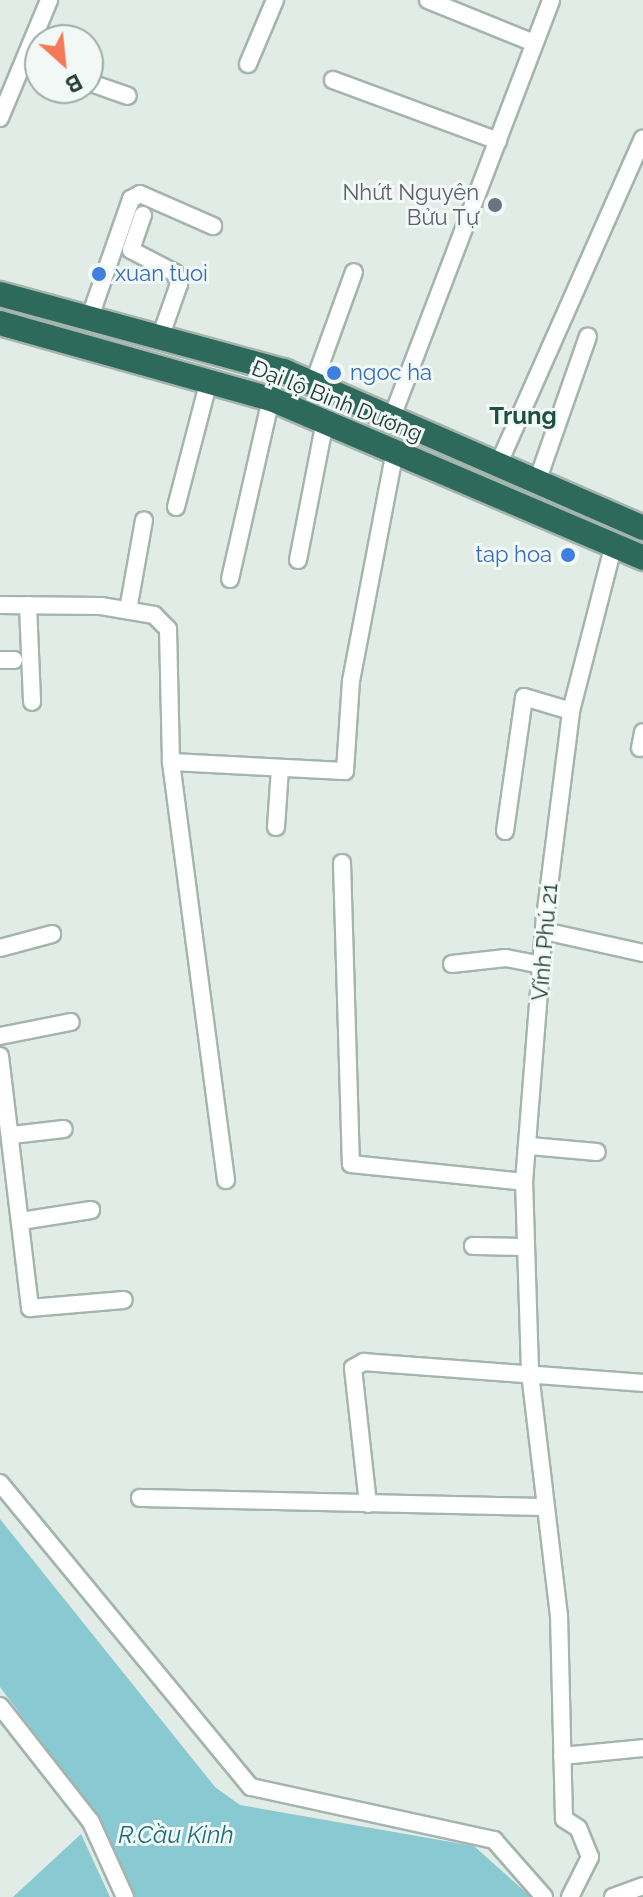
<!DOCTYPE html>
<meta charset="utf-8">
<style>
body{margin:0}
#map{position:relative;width:643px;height:1897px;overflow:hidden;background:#e1ece7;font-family:Raleway,sans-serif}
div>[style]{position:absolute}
.water>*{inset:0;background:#88c9d2}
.roads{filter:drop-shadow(2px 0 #a4b4ae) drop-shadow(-2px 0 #a4b4ae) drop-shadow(0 2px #a4b4ae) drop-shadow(0 -2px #a4b4ae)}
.minor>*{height:16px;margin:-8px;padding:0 8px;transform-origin:8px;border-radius:8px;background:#fff}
.highway>*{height:24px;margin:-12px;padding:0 12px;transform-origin:12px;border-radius:12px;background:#2d6a5b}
.dots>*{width:22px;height:22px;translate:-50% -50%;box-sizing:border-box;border:4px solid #f2f8f5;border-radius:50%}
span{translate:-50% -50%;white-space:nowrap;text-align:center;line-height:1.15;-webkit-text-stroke:6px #f2f8f5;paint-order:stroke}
.worship-label{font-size:22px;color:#5b616d}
.right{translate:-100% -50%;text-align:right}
.shop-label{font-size:22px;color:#366cbe}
.left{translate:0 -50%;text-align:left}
.street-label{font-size:22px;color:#213d35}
.neighbourhood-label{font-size:24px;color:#1d5042;font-weight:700}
.water-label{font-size:24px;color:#1a6d7a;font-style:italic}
.north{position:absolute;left:24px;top:24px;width:80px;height:80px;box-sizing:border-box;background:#f2f8f5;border:2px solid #9eada8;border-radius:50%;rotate:153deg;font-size:22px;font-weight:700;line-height:32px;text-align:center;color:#213d35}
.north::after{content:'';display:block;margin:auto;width:28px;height:36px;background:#f47957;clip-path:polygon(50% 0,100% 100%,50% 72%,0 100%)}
</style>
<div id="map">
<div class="water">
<div style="clip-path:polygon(0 1519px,215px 1787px,240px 1805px,474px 1846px,531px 1897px,134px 1897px,103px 1825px,0 1687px)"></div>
<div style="clip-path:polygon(81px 1834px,110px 1897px,13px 1897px)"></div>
</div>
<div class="roads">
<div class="minor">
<div style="left:428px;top:0;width:114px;rotate:22.1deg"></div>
<div style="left:248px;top:64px;width:69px;rotate:-67.1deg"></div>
<div style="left:333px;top:80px;width:176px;rotate:20.3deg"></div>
<div style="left:88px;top:82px;width:42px;rotate:19.3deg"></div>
<div style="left:0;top:118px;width:128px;rotate:-67.4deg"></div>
<div style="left:143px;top:215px;width:37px;rotate:109deg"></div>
<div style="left:131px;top:250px;width:50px;rotate:27.6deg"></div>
<div style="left:175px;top:273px;width:12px;rotate:70deg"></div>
<div style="left:179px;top:284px;width:54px;rotate:109.4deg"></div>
<div style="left:91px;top:314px;width:122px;rotate:-70.8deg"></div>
<div style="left:131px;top:199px;width:10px;rotate:-29deg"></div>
<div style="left:140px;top:194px;width:80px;rotate:23.7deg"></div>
<div style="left:313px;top:385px;width:120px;rotate:-70.1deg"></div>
<div style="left:392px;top:417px;width:446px;rotate:-69.1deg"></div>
<div style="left:499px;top:463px;width:355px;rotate:-66.1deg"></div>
<div style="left:538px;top:479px;width:151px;rotate:-70.7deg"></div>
<div style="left:176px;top:507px;width:131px;rotate:-75.4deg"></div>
<div style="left:298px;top:560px;width:142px;rotate:-79deg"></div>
<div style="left:230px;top:579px;width:185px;rotate:-77.2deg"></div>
<div style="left:0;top:605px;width:101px;rotate:0.6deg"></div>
<div style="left:101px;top:606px;width:54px;rotate:9.6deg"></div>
<div style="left:154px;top:615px;width:20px;rotate:45deg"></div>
<div style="left:168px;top:629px;width:133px;rotate:88.7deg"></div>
<div style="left:28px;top:605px;width:97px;rotate:87.6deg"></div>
<div style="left:128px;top:610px;width:91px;rotate:-79.9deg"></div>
<div style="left:0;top:660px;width:14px"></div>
<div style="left:640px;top:748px;width:16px;rotate:-79deg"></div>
<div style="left:276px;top:827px;width:59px;rotate:-86.1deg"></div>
<div style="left:505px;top:831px;width:135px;rotate:-81.9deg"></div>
<div style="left:524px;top:697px;width:49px;rotate:16.6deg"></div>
<div style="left:342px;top:863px;width:301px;rotate:88.3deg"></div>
<div style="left:351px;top:1164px;width:174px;rotate:5.9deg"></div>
<div style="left:544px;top:931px;width:101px;rotate:12.5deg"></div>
<div style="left:0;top:948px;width:54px;rotate:-15.1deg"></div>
<div style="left:452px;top:964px;width:54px;rotate:-6.3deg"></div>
<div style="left:506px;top:958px;width:37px;rotate:11deg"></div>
<div style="left:0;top:1036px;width:72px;rotate:-11.2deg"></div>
<div style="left:0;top:1056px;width:254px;rotate:83.2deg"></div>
<div style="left:30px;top:1308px;width:94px;rotate:-4.9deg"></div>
<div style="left:12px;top:1135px;width:52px;rotate:-6.6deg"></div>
<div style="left:530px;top:1146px;width:67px;rotate:5.1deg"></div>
<div style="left:226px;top:1180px;width:422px;rotate:-97.5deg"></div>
<div style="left:171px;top:762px;width:174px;rotate:3deg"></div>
<div style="left:345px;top:771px;width:90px;rotate:-86.2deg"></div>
<div style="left:351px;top:681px;width:234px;rotate:-79.2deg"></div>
<div style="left:21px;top:1221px;width:71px;rotate:-8.9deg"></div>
<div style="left:473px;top:1246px;width:53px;rotate:1.1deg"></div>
<div style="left:0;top:1483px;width:394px;rotate:50.5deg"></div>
<div style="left:251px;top:1787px;width:249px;rotate:12.3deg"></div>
<div style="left:494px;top:1840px;width:76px;rotate:48.7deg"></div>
<div style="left:140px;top:1498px;width:405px;rotate:1.3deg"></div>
<div style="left:368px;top:1504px;width:137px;rotate:-96.3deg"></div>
<div style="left:353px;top:1368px;width:13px;rotate:-29deg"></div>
<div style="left:364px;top:1362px;width:280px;rotate:4.3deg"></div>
<div style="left:0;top:1706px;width:147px;rotate:51.9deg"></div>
<div style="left:91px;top:1822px;width:82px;rotate:65.6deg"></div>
<div style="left:562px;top:1756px;width:81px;rotate:-5.6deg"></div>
<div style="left:570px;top:1897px;width:45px;rotate:-63.4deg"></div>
<div style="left:590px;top:1857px;width:31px;rotate:-112deg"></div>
<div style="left:578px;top:1828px;width:17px;rotate:-147deg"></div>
<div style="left:564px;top:1819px;width:203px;rotate:-91.4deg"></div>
<div style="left:559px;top:1616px;width:247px;rotate:-96.8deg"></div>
<div style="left:530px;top:1371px;width:189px;rotate:-91.8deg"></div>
<div style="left:524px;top:1182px;width:265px;rotate:-85.5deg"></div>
<div style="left:545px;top:918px;width:209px;rotate:-82.8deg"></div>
<div style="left:571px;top:711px;width:169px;rotate:-75.6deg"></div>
<div style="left:613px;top:1897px;width:32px;rotate:-20deg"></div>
</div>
<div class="highway">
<div style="left:0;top:294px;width:294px;rotate:15.2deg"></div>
<div style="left:284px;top:371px;width:392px;rotate:23.6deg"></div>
<div style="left:0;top:323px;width:281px;rotate:15.7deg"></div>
<div style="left:271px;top:399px;width:405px;rotate:23.1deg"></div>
</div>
</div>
<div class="dots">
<div style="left:495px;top:205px;background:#6b7280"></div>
<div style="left:99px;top:274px;background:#3f7fe0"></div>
<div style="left:334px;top:373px;background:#3f7fe0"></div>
<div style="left:568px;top:555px;background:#3f7fe0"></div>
</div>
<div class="worship-label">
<span class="right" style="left:479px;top:205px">Nhứt Nguyên<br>Bửu Tự</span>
</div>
<div class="shop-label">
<span class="left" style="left:115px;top:274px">xuan tuoi</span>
<span class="left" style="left:350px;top:373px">ngoc ha</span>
<span class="right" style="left:552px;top:555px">tap hoa</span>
</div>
<div class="street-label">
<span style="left:337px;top:401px;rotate:22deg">Đại lộ Bình Dương</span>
<span style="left:545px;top:942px;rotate:-85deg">Vĩnh Phú 21</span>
</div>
<div class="neighbourhood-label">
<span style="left:523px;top:416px">Trung</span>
</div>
<div class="water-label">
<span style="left:176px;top:1835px">R.Cầu Kinh</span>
</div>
<div class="north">B</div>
</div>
